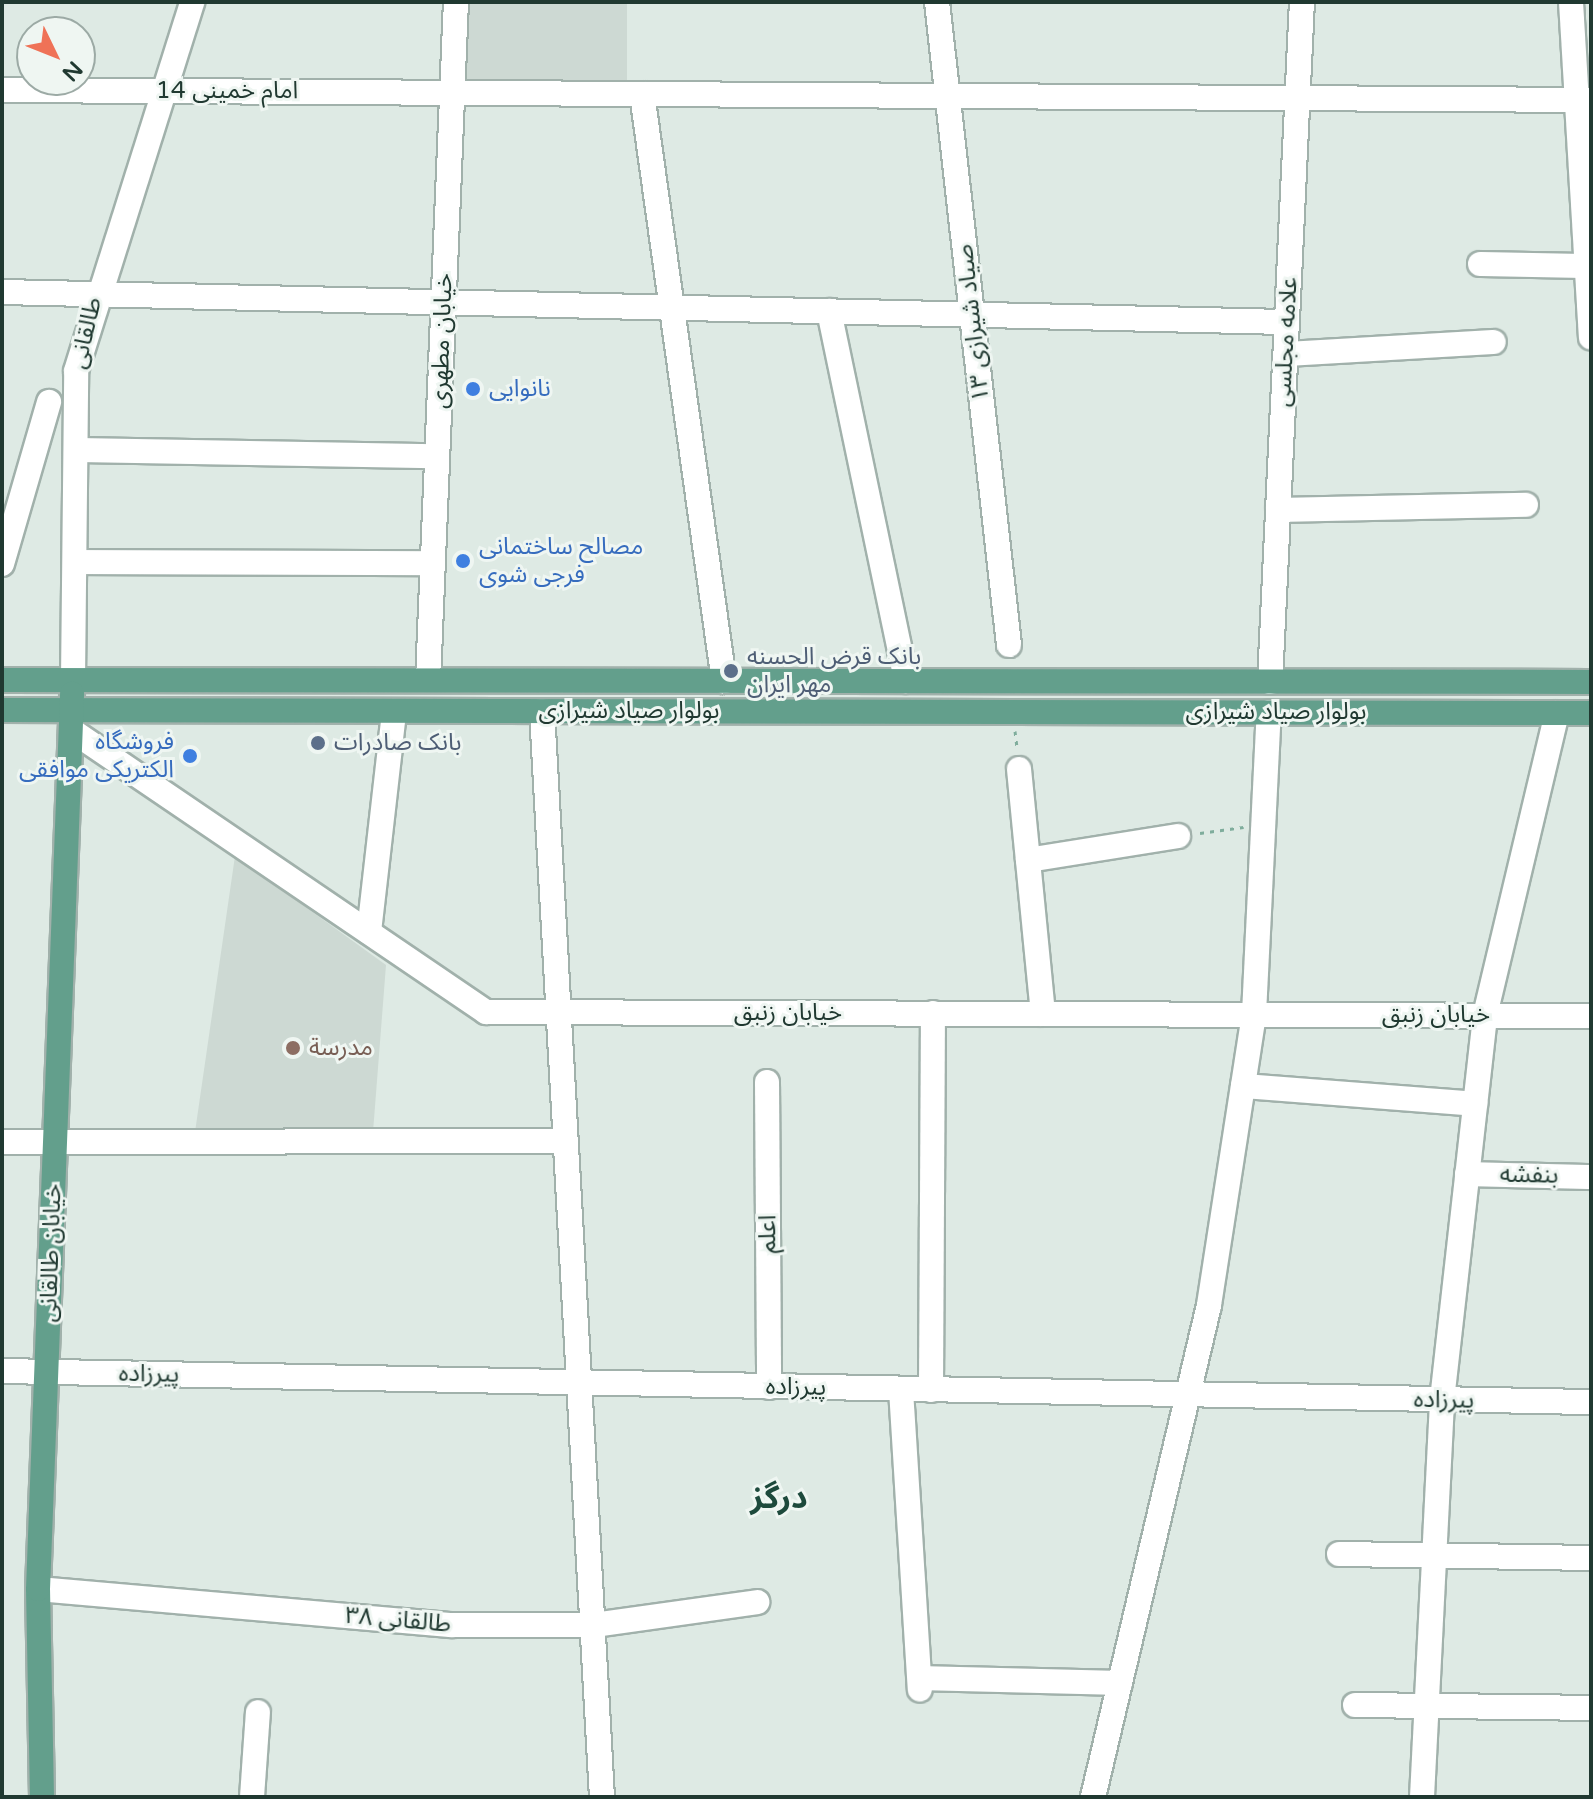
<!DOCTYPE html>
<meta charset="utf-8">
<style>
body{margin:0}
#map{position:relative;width:1593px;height:1799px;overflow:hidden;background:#deeae4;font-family:"Varela Round","Noto Sans Arabic",sans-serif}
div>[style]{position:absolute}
.built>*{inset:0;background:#cdd9d3;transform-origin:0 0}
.path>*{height:3px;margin-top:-1.5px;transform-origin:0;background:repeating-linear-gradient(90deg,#7fad9c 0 4px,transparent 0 10px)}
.roads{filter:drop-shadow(2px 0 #a1b1ab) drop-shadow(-2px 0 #a1b1ab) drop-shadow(0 2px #a1b1ab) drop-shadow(0 -2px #a1b1ab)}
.minor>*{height:24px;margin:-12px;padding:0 12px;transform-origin:12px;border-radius:12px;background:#fff}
.major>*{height:24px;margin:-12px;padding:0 12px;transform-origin:12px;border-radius:12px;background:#639f8c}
.dots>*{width:22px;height:22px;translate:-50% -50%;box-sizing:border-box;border:4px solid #eff6f2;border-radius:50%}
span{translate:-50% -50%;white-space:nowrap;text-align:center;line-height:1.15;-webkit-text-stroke:6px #eff6f2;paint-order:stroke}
.street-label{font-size:24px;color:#203931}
.shop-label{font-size:24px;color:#366cbe}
.left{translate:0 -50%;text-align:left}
.right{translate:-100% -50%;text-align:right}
.service-label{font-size:24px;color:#4e5e75}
.education-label{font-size:24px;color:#785e54}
.district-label{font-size:32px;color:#1d4a3c;font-weight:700}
.frame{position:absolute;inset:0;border:4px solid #203931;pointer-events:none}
.north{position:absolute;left:16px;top:16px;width:80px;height:80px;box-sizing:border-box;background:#eff6f2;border:2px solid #9caaa5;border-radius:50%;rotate:133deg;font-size:22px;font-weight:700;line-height:32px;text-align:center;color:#203931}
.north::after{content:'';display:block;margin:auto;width:28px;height:36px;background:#ef7257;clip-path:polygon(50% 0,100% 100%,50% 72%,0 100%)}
</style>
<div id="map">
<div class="built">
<div style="left:460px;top:2px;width:167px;height:80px"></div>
<div style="clip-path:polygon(235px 856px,386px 965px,373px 1132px,195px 1132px)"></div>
</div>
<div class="path">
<div style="left:1015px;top:731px;width:17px;rotate:83deg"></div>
<div style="left:1200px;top:833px;width:44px;rotate:-7.8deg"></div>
</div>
<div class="roads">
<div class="minor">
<div style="left:937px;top:2px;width:647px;rotate:83.61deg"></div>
<div style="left:1571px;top:2px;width:336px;rotate:86.6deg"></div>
<div style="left:2px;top:90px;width:1589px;rotate:0.36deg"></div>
<div style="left:642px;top:94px;width:593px;rotate:82.05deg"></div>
<div style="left:1480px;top:264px;width:105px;rotate:1.1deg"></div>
<div style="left:2px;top:292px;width:1285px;rotate:1.34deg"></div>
<div style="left:829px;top:311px;width:378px;rotate:78.2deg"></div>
<div style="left:1286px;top:354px;width:208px;rotate:-3.3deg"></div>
<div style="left:76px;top:450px;width:361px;rotate:1deg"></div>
<div style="left:1278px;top:510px;width:248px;rotate:-1.2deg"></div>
<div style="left:76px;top:562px;width:357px;rotate:0.2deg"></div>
<div style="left:2px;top:564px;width:169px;rotate:-73.8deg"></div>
<div style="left:73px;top:680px;width:309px;rotate:-89.4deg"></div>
<div style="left:76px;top:371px;width:387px;rotate:-72.5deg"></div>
<div style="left:428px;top:680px;width:679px;rotate:-87.64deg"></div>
<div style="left:1270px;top:682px;width:681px;rotate:-87.31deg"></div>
<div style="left:542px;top:711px;width:1088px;rotate:86.84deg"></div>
<div style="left:71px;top:730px;width:502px;rotate:34.2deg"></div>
<div style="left:486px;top:1012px;width:1105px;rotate:0.21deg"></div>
<div style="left:1019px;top:769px;width:246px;rotate:84.4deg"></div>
<div style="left:1028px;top:860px;width:152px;rotate:-9.1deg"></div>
<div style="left:369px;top:932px;width:222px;rotate:-83.5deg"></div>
<div style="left:767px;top:1082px;width:305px;rotate:89.6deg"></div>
<div style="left:1243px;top:1086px;width:233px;rotate:4.4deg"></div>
<div style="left:2px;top:1142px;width:563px;rotate:-0.1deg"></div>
<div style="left:1467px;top:1174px;width:124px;rotate:1.4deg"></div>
<div style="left:2px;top:1371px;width:1589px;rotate:1.12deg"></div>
<div style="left:901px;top:1390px;width:300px;rotate:86.4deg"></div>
<div style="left:931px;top:1390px;width:377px;rotate:-89.7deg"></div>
<div style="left:1339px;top:1554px;width:252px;rotate:0.9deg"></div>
<div style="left:38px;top:1589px;width:416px;rotate:5deg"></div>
<div style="left:452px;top:1625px;width:142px"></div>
<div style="left:594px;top:1625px;width:165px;rotate:-8deg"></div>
<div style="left:920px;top:1678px;width:200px;rotate:1.4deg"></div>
<div style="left:1355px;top:1705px;width:236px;rotate:0.7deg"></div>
<div style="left:252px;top:1797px;width:85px;rotate:-86deg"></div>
<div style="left:1093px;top:1797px;width:505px;rotate:-76.73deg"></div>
<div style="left:1209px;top:1305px;width:294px;rotate:-81.2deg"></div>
<div style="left:1254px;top:1014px;width:302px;rotate:-87.2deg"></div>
<div style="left:1422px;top:1797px;width:398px;rotate:-87.1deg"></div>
<div style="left:1442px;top:1400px;width:387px;rotate:-83.6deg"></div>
<div style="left:1485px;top:1015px;width:310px;rotate:-76.6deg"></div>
</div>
<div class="major">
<div style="left:2px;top:680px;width:1589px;rotate:0.07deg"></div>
<div style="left:2px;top:710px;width:1589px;rotate:0.11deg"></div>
<div style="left:42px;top:1797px;width:208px;rotate:-91.1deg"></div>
<div style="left:38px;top:1589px;width:896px;rotate:-87.82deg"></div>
</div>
</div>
<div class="dots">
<div style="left:473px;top:389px;background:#3f7fe0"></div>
<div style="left:463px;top:561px;background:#3f7fe0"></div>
<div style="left:731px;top:671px;background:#5c6f8a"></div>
<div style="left:318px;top:743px;background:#5c6f8a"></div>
<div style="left:190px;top:756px;background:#3f7fe0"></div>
<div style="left:293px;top:1048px;background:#8d6e63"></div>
</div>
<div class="street-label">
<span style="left:227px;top:91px">امام خمینی 14</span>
<span style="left:973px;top:323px;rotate:-96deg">صیاد شیرازی ۱۳</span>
<span style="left:86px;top:333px;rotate:-77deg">طالقانی</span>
<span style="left:442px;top:341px;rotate:-88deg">خیابان مطهری</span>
<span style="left:1286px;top:342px;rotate:-87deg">علامه مجلسی</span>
<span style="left:629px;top:711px">بولوار صیاد شیرازی</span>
<span style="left:1276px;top:712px">بولوار صیاد شیرازی</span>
<span style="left:788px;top:1013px">خیابان زنبق</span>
<span style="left:1436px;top:1015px">خیابان زنبق</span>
<span style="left:1529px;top:1175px;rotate:1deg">بنفشه</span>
<span style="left:768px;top:1234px;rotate:-90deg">اعلم</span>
<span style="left:51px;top:1253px;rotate:-88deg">خیابان طالقانی</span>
<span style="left:149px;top:1374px;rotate:1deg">پیرزاده</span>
<span style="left:796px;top:1387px;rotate:1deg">پیرزاده</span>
<span style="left:1444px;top:1400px;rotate:1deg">پیرزاده</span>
<span style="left:398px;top:1620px;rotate:5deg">طالقانی ۳۸</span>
</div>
<div class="shop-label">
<span class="left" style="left:489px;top:389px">نانوایی</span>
<span class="left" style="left:479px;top:561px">مصالح ساختمانی<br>فرجی شوی</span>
<span class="right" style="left:174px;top:756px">فروشگاه<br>الکتریکی موافقی</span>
</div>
<div class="service-label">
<span class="left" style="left:747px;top:671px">بانک قرض الحسنه<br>مهر ایران</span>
<span class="left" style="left:334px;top:743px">بانک صادرات</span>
</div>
<div class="education-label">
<span class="left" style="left:309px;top:1048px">مدرسة</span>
</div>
<div class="district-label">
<span style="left:779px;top:1498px">درگز</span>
</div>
<div class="frame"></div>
<div class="north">N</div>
</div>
